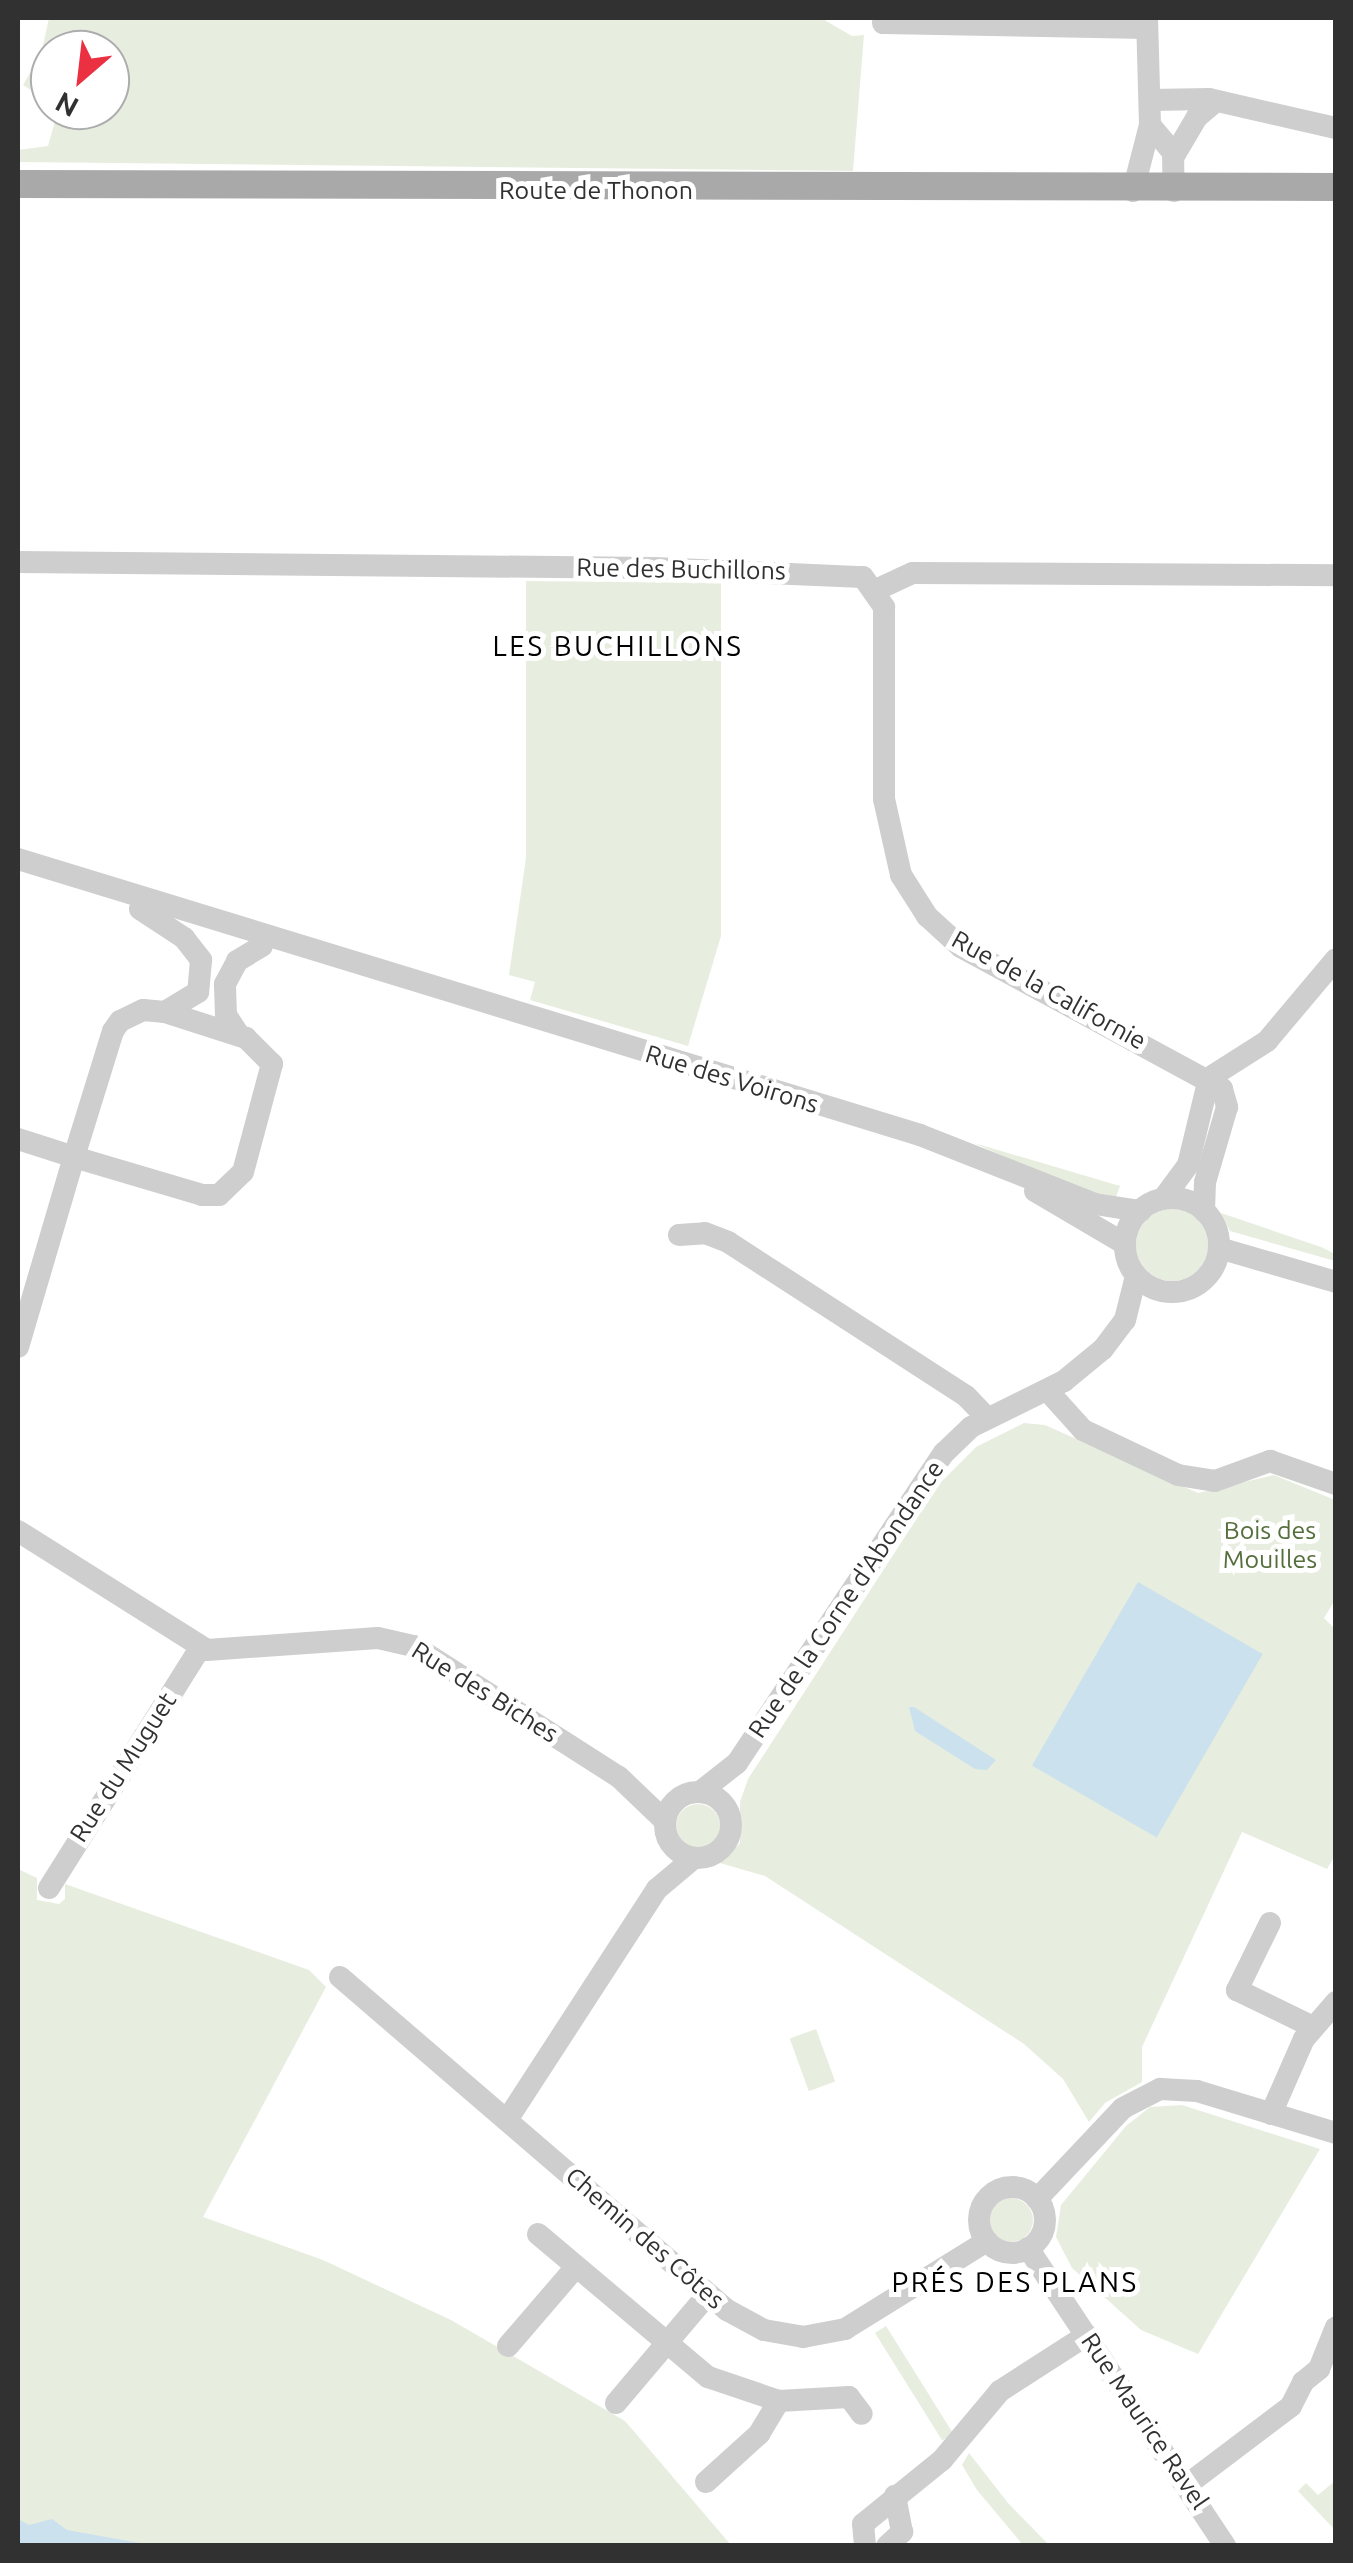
<!DOCTYPE html>
<meta charset="utf-8">
<style>
body{margin:0}
#map{position:relative;width:1353px;height:2563px;overflow:hidden;background:#fff;font-family:Ubuntu,sans-serif}
div>[style]{position:absolute}
.green>*{inset:0;background:#e7eedf;transform-origin:0 0}
.round{border-radius:50%}
.water>*{inset:0;background:#cbe1ee;transform-origin:0 0}
.minor>*{height:22px;margin:-11px;padding:0 11px;transform-origin:11px;border-radius:11px;background:#cecece}
.minor>.ring{margin:-11px;padding:0;box-sizing:content-box;background:none;border:22px solid #cecece;border-radius:50%}
.major>*{height:28px;margin:-14px;padding:0 14px;transform-origin:14px;border-radius:14px;background:#a9a9a9}
span{translate:-50% -50%;white-space:nowrap;text-align:center;line-height:1.15;-webkit-text-stroke:10px #fff;paint-order:stroke}
.street-label{font-size:25px;color:#313131}
.park-label{font-size:25px;color:#556f3c}
.neighbourhood-label{font-size:28px;color:#000;letter-spacing:2.5px}
.frame{position:absolute;inset:0;border:20px solid #313131;pointer-events:none}
.north{position:absolute;left:30px;top:30px;width:100px;height:100px;box-sizing:border-box;background:#fff;border:2px solid #adadad;border-radius:50%;rotate:208deg;font-size:28px;font-weight:700;line-height:40px;text-align:center;color:#313131}
.north::after{content:'';display:block;margin:auto;width:35px;height:45px;background:#eb3042;clip-path:polygon(50% 0,100% 100%,50% 72%,0 100%)}
</style>
<div id="map">
<div class="green">
<div style="clip-path:polygon(49px 18px,821px 18px,852px 36px,864px 35px,853px 171px,18px 162px,18px 150px,48px 146px,58px 110px,110px 110px,110px 50px,50px 50px,50px 102px,23px 85px,41px 54px)"></div>
<div style="clip-path:polygon(526px 581px,721px 583px,721px 936px,688px 1046px,530px 1000px,535px 982px,509px 975px,526px 858px)"></div>
<div style="clip-path:polygon(974px 1143px,1120px 1186px,1114px 1202px,1094px 1197px)"></div>
<div class="round" style="left:1136px;top:1209px;width:72px;height:72px"></div>
<div style="clip-path:polygon(1221px 1213px,1321px 1247px,1335px 1254px,1335px 1261px,1230px 1231px)"></div>
<div style="clip-path:polygon(1024px 1423px,1045px 1425px,1198px 1493px,1274px 1475px,1335px 1500px,1335px 1600px,1324px 1618px,1336px 1630px,1335px 1855px,1327px 1869px,1242px 1832px,1142px 2047px,1142px 2082px,1105px 2103px,1089px 2122px,1063px 2079px,1024px 2044px,765px 1876px,720px 1863px,740px 1843px,740px 1802px,748px 1779px,939px 1484px,976px 1447px)"></div>
<div class="round" style="left:676px;top:1804px;width:44px;height:44px"></div>
<div style="clip-path:polygon(18px 1869px,37px 1878px,37px 1900px,59px 1904px,65px 1899px,65px 1884px,309px 1970px,326px 1987px,203px 2217px,323px 2260px,451px 2320px,625px 2421px,731px 2545px,18px 2546px)"></div>
<div style="left:816px;top:2029px;width:56px;height:28px;rotate:70deg"></div>
<div style="clip-path:polygon(1182px 2105px,1320px 2149px,1198px 2354px,1141px 2330px,1072px 2268px,1056px 2237px,1061px 2205px,1126px 2126px,1150px 2107px)"></div>
<div class="round" style="left:989px;top:2198px;width:44px;height:44px"></div>
<div style="left:886px;top:2326px;width:127px;height:13px;rotate:58deg"></div>
<div style="clip-path:polygon(969px 2453px,1008px 2503px,1049px 2545px,1023px 2545px,977px 2490px,962px 2465px)"></div>
<div style="clip-path:polygon(1335px 2481px,1335px 2530px,1298px 2491px,1306px 2483px,1318px 2495px)"></div>
</div>
<div class="water">
<div style="left:1138px;top:1582px;width:144px;height:212px;rotate:30deg"></div>
<div style="clip-path:polygon(909px 1707px,914px 1707px,996px 1760px,987px 1770px,975px 1769px,915px 1731px)"></div>
<div style="clip-path:polygon(18px 2519px,29px 2525px,52px 2519px,67px 2530px,151px 2545px,18px 2545px)"></div>
</div>
<div class="minor">
<div style="left:883px;top:23px;width:263px;rotate:1.1deg"></div>
<div style="left:1151px;top:100px;width:58px;rotate:-1deg"></div>
<div style="left:1209px;top:99px;width:130px;rotate:12.9deg"></div>
<div style="left:1150px;top:125px;width:35px;rotate:50deg"></div>
<div style="left:1173px;top:152px;width:39px;rotate:89deg"></div>
<div style="left:1174px;top:156px;width:45px;rotate:-59.5deg"></div>
<div style="left:1197px;top:117px;width:25px;rotate:-40deg"></div>
<div style="left:1133px;top:191px;width:68px;rotate:-75.6deg"></div>
<div style="left:1150px;top:125px;width:107px;rotate:-91.6deg"></div>
<div style="left:18px;top:562px;width:636px;rotate:0.54deg"></div>
<div style="left:654px;top:568px;width:209px;rotate:2.5deg"></div>
<div style="left:863px;top:577px;width:37px;rotate:55deg"></div>
<div style="left:884px;top:607px;width:192px;rotate:90deg"></div>
<div style="left:884px;top:799px;width:78px;rotate:77.4deg"></div>
<div style="left:901px;top:875px;width:49px;rotate:57.6deg"></div>
<div style="left:927px;top:916px;width:46px;rotate:42.4deg"></div>
<div style="left:961px;top:947px;width:297px;rotate:28.5deg"></div>
<div style="left:1222px;top:1089px;width:19px;rotate:74deg"></div>
<div style="left:1227px;top:1107px;width:78px;rotate:106.3deg"></div>
<div style="left:1205px;top:1182px;width:29px;rotate:92deg"></div>
<div style="left:878px;top:589px;width:38px;rotate:-25deg"></div>
<div style="left:913px;top:573px;width:423px;rotate:0.3deg"></div>
<div style="left:18px;top:859px;width:943px;rotate:17.01deg"></div>
<div style="left:920px;top:1135px;width:188px;rotate:21.5deg"></div>
<div style="left:1095px;top:1204px;width:46px;rotate:8.8deg"></div>
<div style="left:140px;top:909px;width:53px;rotate:33.4deg"></div>
<div style="left:184px;top:938px;width:28px;rotate:52deg"></div>
<div style="left:201px;top:960px;width:32px;rotate:95deg"></div>
<div style="left:198px;top:992px;width:39px;rotate:149deg"></div>
<div style="left:239px;top:1035px;width:24px;rotate:-123deg"></div>
<div style="left:226px;top:1015px;width:31px;rotate:-92deg"></div>
<div style="left:225px;top:984px;width:26px;rotate:-62deg"></div>
<div style="left:237px;top:961px;width:29px;rotate:-31deg"></div>
<div style="left:1209px;top:1078px;width:69px;rotate:-32.5deg"></div>
<div style="left:1267px;top:1041px;width:107px;rotate:-49.9deg"></div>
<div style="left:18px;top:1139px;width:59px;rotate:17.8deg"></div>
<div style="left:74px;top:1157px;width:134px;rotate:16.5deg"></div>
<div style="left:202px;top:1195px;width:17px"></div>
<div style="left:219px;top:1195px;width:33px;rotate:-44deg"></div>
<div style="left:243px;top:1172px;width:112px;rotate:-75deg"></div>
<div style="left:272px;top:1064px;width:37px;rotate:-135deg"></div>
<div style="left:246px;top:1038px;width:85px;rotate:-162.2deg"></div>
<div style="left:165px;top:1012px;width:22px;rotate:-175deg"></div>
<div style="left:143px;top:1010px;width:25px;rotate:154deg"></div>
<div style="left:120px;top:1021px;width:12px;rotate:125deg"></div>
<div style="left:113px;top:1031px;width:132px;rotate:107.2deg"></div>
<div style="left:74px;top:1157px;width:198px;rotate:106.4deg"></div>
<div style="left:1035px;top:1191px;width:104px;rotate:30.5deg"></div>
<div class="ring" style="left:1125px;top:1198px;width:72px;height:72px"></div>
<div style="left:1163px;top:1199px;width:42px;rotate:-53.7deg"></div>
<div style="left:1188px;top:1165px;width:89px;rotate:-76.4deg"></div>
<div style="left:679px;top:1235px;width:26px;rotate:-4deg"></div>
<div style="left:705px;top:1233px;width:25px;rotate:21deg"></div>
<div style="left:728px;top:1242px;width:283px;rotate:32.9deg"></div>
<div style="left:966px;top:1396px;width:30px;rotate:46deg"></div>
<div style="left:1219px;top:1248px;width:122px;rotate:16.2deg"></div>
<div style="left:1047px;top:1390px;width:54px;rotate:48deg"></div>
<div style="left:1083px;top:1430px;width:105px;rotate:25.3deg"></div>
<div style="left:1178px;top:1475px;width:37px;rotate:9deg"></div>
<div style="left:1215px;top:1481px;width:59px;rotate:-20deg"></div>
<div style="left:1270px;top:1461px;width:70px;rotate:19.2deg"></div>
<div style="left:18px;top:1531px;width:223px;rotate:32.2deg"></div>
<div style="left:207px;top:1650px;width:171px;rotate:-4deg"></div>
<div style="left:378px;top:1638px;width:37px;rotate:13deg"></div>
<div style="left:414px;top:1646px;width:243px;rotate:32.6deg"></div>
<div style="left:619px;top:1777px;width:64px;rotate:43.7deg"></div>
<div style="left:700px;top:1792px;width:47px;rotate:-38.1deg"></div>
<div style="left:737px;top:1763px;width:373px;rotate:-56.3deg"></div>
<div style="left:944px;top:1453px;width:37px;rotate:-44deg"></div>
<div style="left:971px;top:1427px;width:104px;rotate:-26.3deg"></div>
<div style="left:1064px;top:1381px;width:50px;rotate:-39.4deg"></div>
<div style="left:1103px;top:1349px;width:36px;rotate:-53deg"></div>
<div style="left:1125px;top:1320px;width:45px;rotate:-76deg"></div>
<div class="ring" style="left:665px;top:1792px;width:44px;height:44px"></div>
<div style="left:49px;top:1888px;width:284px;rotate:-57.8deg"></div>
<div style="left:1270px;top:1923px;width:75px;rotate:116.2deg"></div>
<div style="left:1237px;top:1990px;width:85px;rotate:26deg"></div>
<div style="left:340px;top:1977px;width:511px;rotate:40.71deg"></div>
<div style="left:727px;top:2310px;width:42px;rotate:28.4deg"></div>
<div style="left:764px;top:2330px;width:40px;rotate:10deg"></div>
<div style="left:803px;top:2337px;width:43px;rotate:-10.8deg"></div>
<div style="left:845px;top:2329px;width:167px;rotate:-31.8deg"></div>
<div style="left:1271px;top:2114px;width:82px;rotate:-66.3deg"></div>
<div style="left:1304px;top:2039px;width:49px;rotate:-49.1deg"></div>
<div style="left:507px;top:2120px;width:275px;rotate:-57deg"></div>
<div style="left:657px;top:1889px;width:48px;rotate:-40deg"></div>
<div class="ring" style="left:979px;top:2187px;width:44px;height:44px"></div>
<div style="left:1037px;top:2199px;width:125px;rotate:-46.6deg"></div>
<div style="left:1123px;top:2108px;width:42px;rotate:-27.2deg"></div>
<div style="left:1160px;top:2089px;width:37px;rotate:3deg"></div>
<div style="left:1197px;top:2091px;width:145px;rotate:16.8deg"></div>
<div style="left:538px;top:2234px;width:222px;rotate:40.1deg"></div>
<div style="left:708px;top:2377px;width:75px;rotate:18.7deg"></div>
<div style="left:779px;top:2401px;width:70px;rotate:-3.3deg"></div>
<div style="left:849px;top:2397px;width:21px;rotate:53deg"></div>
<div style="left:1028px;top:2248px;width:357px;rotate:56.5deg"></div>
<div style="left:508px;top:2346px;width:104px;rotate:-49.3deg"></div>
<div style="left:616px;top:2403px;width:143px;rotate:-49.8deg"></div>
<div style="left:706px;top:2482px;width:72px;rotate:-42.2deg"></div>
<div style="left:759px;top:2434px;width:39px;rotate:-59deg"></div>
<div style="left:1188px;top:2484px;width:129px;rotate:-37.1deg"></div>
<div style="left:1291px;top:2406px;width:27px;rotate:-63deg"></div>
<div style="left:1303px;top:2382px;width:21px;rotate:-39deg"></div>
<div style="left:1319px;top:2369px;width:45px;rotate:-68deg"></div>
<div style="left:865px;top:2546px;width:22px;rotate:-95deg"></div>
<div style="left:863px;top:2524px;width:102px;rotate:-39deg"></div>
<div style="left:942px;top:2460px;width:90px;rotate:-50deg"></div>
<div style="left:1000px;top:2391px;width:103px;rotate:-32.8deg"></div>
<div style="left:887px;top:2546px;width:21px;rotate:-43deg"></div>
<div style="left:902px;top:2532px;width:37px;rotate:-101deg"></div>
</div>
<div class="major">
<div style="left:18px;top:184px;width:1318px;rotate:0.13deg"></div>
</div>
<div class="street-label">
<span style="left:596px;top:190px">Route de Thonon</span>
<span style="left:681px;top:569px;rotate:1deg">Rue des Buchillons</span>
<span style="left:1049px;top:990px;rotate:29deg">Rue de la Californie</span>
<span style="left:732px;top:1079px;rotate:17deg">Rue des Voirons</span>
<span style="left:846px;top:1599px;rotate:-56deg">Rue de la Corne d'Abondance</span>
<span style="left:485px;top:1692px;rotate:32deg">Rue des Biches</span>
<span style="left:123px;top:1767px;rotate:-57deg">Rue du Muguet</span>
<span style="left:645px;top:2238px;rotate:41deg">Chemin des Côtes</span>
<span style="left:1145px;top:2421px;rotate:56deg">Rue Maurice Ravel</span>
</div>
<div class="park-label">
<span style="left:1270px;top:1545px">Bois des<br>Mouilles</span>
</div>
<div class="neighbourhood-label">
<span style="left:618px;top:646px">LES BUCHILLONS</span>
<span style="left:1015px;top:2282px">PRÉS DES PLANS</span>
</div>
<div class="frame"></div>
<div class="north">N</div>
</div>
